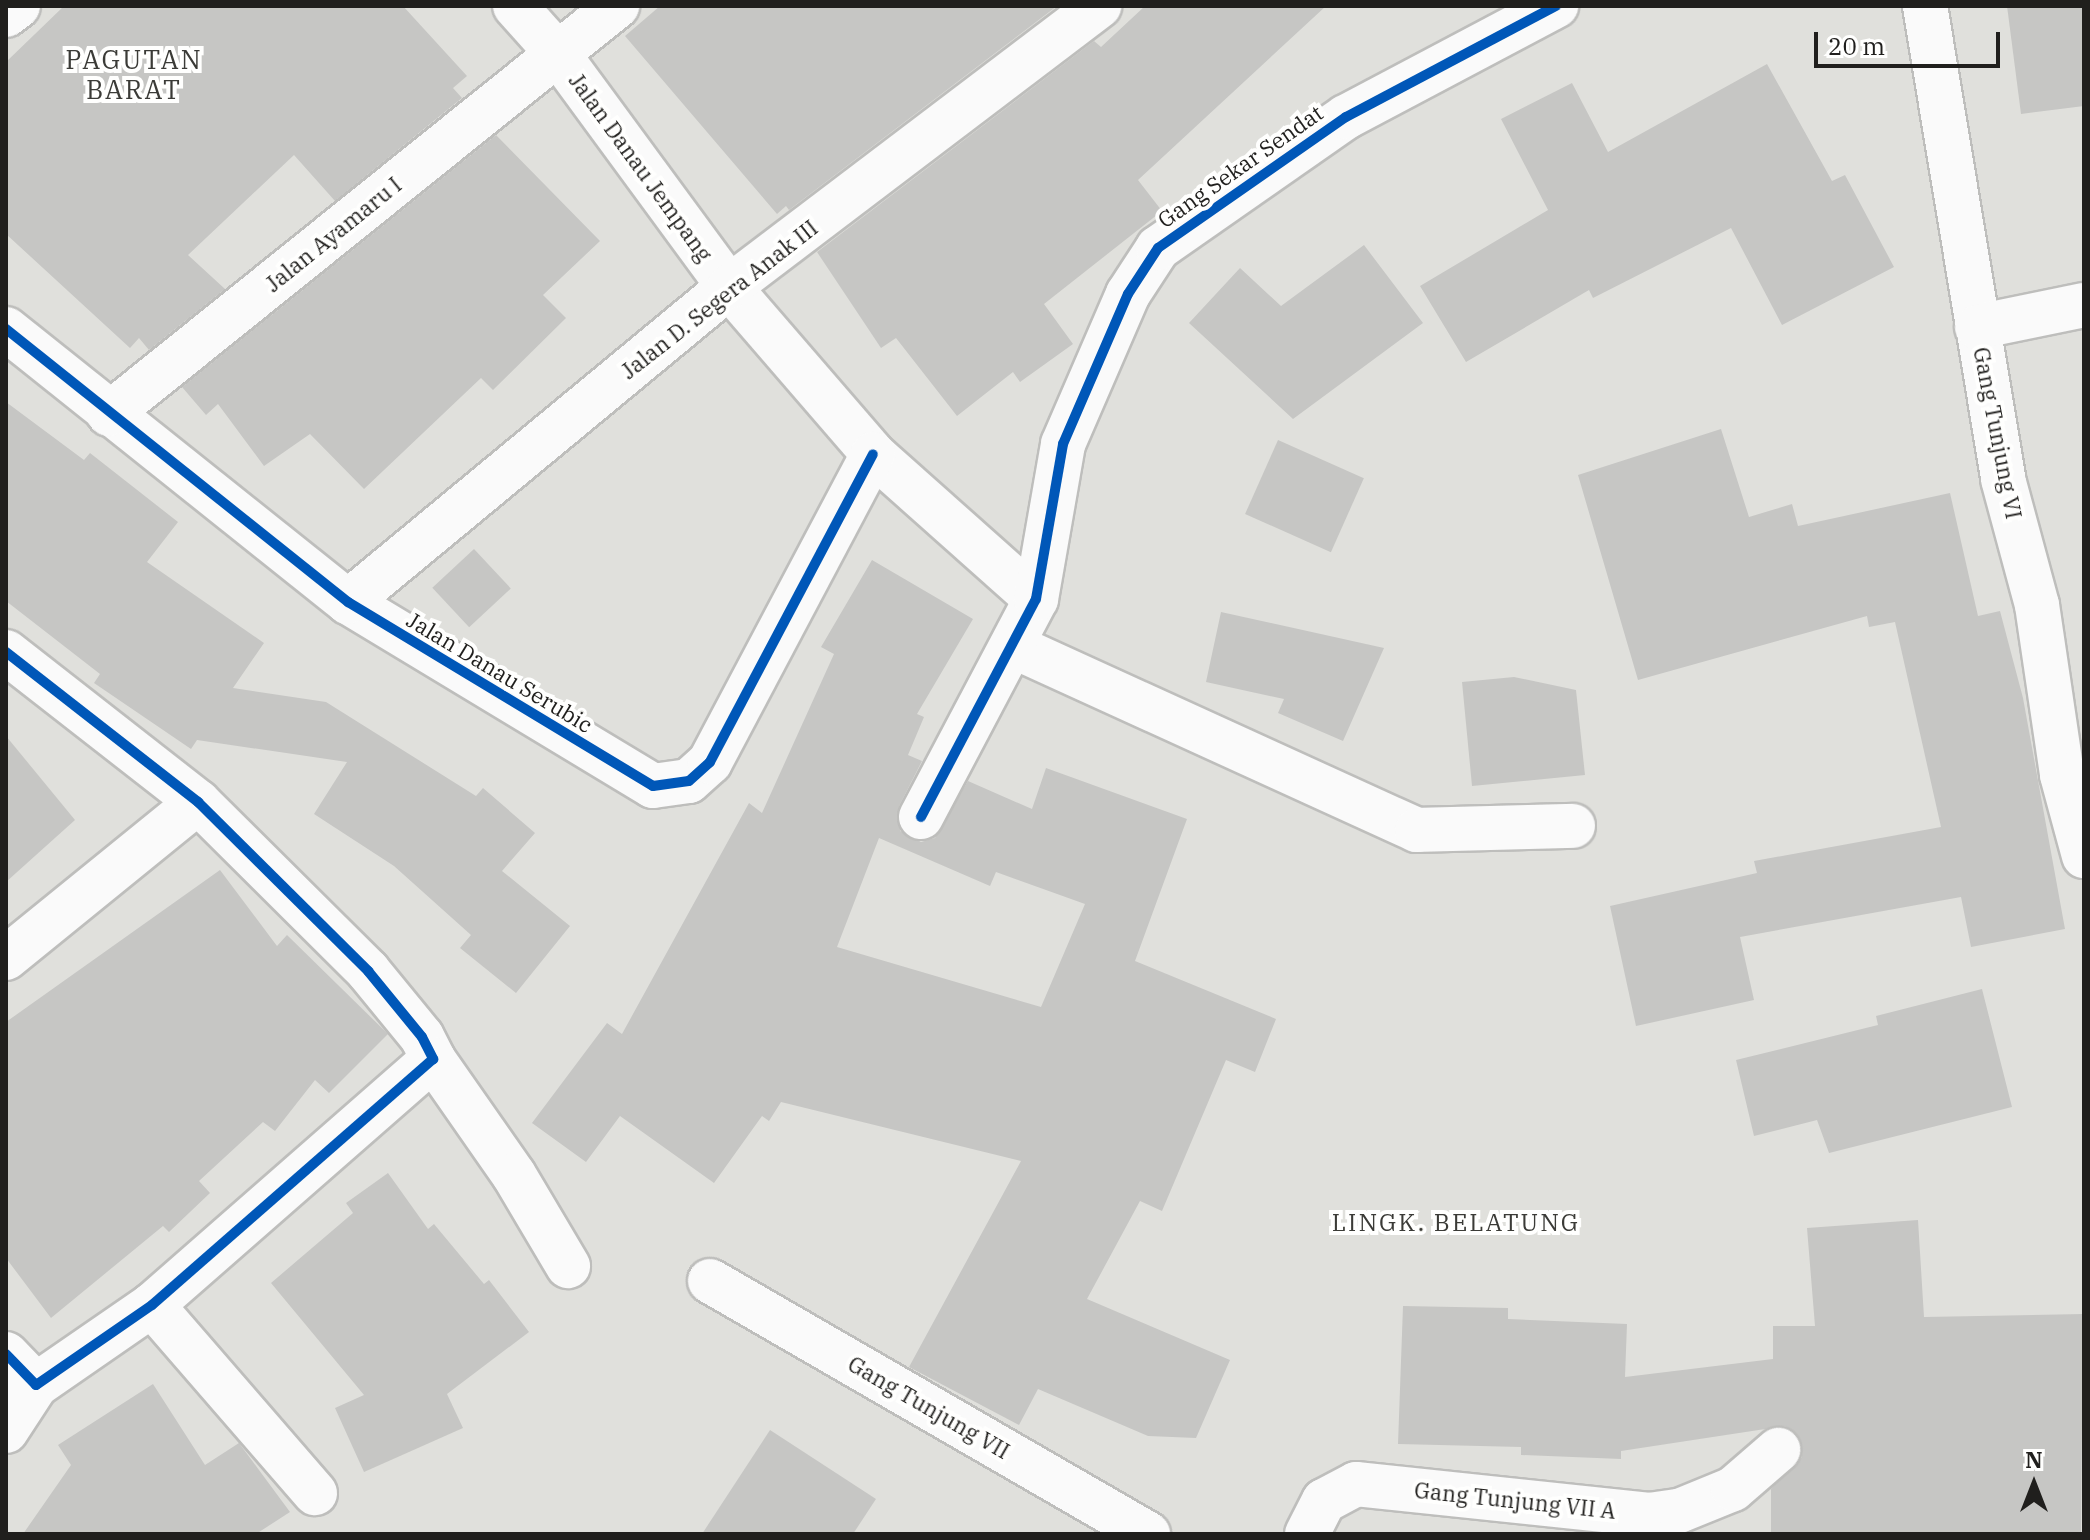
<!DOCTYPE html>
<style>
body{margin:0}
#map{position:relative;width:2090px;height:1540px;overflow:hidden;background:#e0e0dc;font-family:"IBM Plex Serif",serif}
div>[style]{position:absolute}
.building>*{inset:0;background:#c6c6c4;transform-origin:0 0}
.roads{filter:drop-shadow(2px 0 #bebebc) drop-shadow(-2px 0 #bebebc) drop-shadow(0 2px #bebebc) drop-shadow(0 -2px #bebebc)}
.street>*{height:44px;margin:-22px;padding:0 22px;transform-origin:22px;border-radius:22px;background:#fafafa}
.cycleway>*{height:10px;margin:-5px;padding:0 5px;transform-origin:5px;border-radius:5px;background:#0057b8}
span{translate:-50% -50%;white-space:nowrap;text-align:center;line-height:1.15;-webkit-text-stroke:8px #fffffe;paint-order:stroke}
.street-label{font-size:22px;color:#201f1d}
.neighbourhood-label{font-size:24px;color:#3b3b37;letter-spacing:2px}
.quarter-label{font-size:26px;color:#3b3b37;letter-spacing:2px}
.frame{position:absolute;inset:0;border:8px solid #201f1d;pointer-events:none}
.north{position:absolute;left:1994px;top:1444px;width:80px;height:80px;-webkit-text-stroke:6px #fffffe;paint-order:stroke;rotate:0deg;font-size:22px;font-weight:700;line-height:32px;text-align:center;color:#201f1d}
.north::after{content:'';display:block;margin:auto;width:28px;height:36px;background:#201f1d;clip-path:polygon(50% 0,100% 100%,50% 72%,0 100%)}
.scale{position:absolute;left:1814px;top:32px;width:186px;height:36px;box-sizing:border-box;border:4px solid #201f1d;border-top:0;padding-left:10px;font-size:24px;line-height:28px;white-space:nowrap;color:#201f1d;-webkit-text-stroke:6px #fffffe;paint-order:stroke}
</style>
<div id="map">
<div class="building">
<div style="clip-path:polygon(64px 6px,403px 6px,467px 76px,453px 88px,462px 98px,335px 201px,294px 155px,188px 255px,225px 289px,149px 350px,139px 338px,130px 348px,6px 234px,6px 62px)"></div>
<div style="clip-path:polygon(660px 6px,1057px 6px,789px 210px,786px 206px,777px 214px,625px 36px)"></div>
<div style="clip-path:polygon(1145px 6px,1326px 6px,1138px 180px,1162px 211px,1044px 304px,1073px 344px,1020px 382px,1013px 372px,957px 416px,896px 338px,881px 348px,817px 252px,1094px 41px,1101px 47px)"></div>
<div style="clip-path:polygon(2007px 6px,2084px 6px,2084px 106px,2021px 114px)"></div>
<div style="clip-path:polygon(1767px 64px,1832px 181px,1845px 175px,1894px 267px,1782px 325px,1731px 228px,1593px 298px,1589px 290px,1466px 362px,1420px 286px,1548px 210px,1501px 119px,1572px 83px,1608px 152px)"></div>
<div style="clip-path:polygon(496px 135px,600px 241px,543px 295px,566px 318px,493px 390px,481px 378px,364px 489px,310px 434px,264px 466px,218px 404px,206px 415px,182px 387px)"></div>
<div style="clip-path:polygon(1364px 245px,1423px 323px,1293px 419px,1189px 323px,1240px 268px,1281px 306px)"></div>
<div style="clip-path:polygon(6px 402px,84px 460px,90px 453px,178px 522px,147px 562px,264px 643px,233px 688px,326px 702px,476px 796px,483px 788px,535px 833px,502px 871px,570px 926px,516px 993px,460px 948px,471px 935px,394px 866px,314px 814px,347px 762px,197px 740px,191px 749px,94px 683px,100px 674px,6px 601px)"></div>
<div style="clip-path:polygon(1721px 429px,1749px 517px,1792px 504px,1798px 526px,1950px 493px,1978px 616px,2000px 611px,2023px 698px,2065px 929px,1971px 947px,1961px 897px,1740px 937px,1754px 1000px,1636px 1026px,1610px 906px,1757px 873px,1754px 861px,1941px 827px,1895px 622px,1869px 627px,1867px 616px,1638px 680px,1578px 475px)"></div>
<div style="left:1278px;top:440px;width:94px;height:81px;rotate:24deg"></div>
<div style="left:474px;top:549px;width:54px;height:57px;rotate:47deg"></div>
<div style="clip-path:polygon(evenodd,872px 560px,973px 619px,917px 714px,924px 717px,908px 755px,922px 761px,899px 806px,900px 831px,921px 842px,935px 838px,968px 781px,1032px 809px,1046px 768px,1187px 819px,1135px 961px,1276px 1019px,1255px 1072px,1226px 1060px,1162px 1211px,1140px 1201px,1087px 1299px,1230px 1360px,1196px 1438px,1148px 1436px,1038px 1389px,1019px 1425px,909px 1367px,1021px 1161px,781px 1102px,769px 1121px,762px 1116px,714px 1183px,620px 1116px,586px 1162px,532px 1123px,607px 1023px,622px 1034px,749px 803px,762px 813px,834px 654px,821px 647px,872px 560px,879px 838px,990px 886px,996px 872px,1085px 904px,1041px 1007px,837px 947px,879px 838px)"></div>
<div style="clip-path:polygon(1221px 612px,1384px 648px,1343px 741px,1278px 713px,1284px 699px,1206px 682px)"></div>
<div style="clip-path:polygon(1514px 677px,1576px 690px,1585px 775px,1472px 786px,1462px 682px)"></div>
<div style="clip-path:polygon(6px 736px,75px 820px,6px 882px)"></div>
<div style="clip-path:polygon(220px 870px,277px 946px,287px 935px,388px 1034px,329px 1093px,315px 1080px,275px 1131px,263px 1122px,199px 1181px,210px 1193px,169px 1232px,163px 1226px,51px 1318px,6px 1258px,6px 1022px)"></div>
<div style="clip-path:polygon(1982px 989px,2012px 1107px,1829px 1153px,1817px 1120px,1754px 1136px,1736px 1060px,1878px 1025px,1876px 1016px)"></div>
<div style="clip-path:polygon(388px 1173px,428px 1229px,434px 1224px,484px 1284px,489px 1280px,529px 1332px,447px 1394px,463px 1428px,364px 1472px,335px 1408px,364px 1395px,271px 1283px,353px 1213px,346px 1203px)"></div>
<div style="clip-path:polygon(1918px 1220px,1924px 1317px,2083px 1314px,2081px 1534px,1771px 1534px,1771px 1489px,1802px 1457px,1797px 1434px,1785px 1426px,1621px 1451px,1621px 1459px,1521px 1455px,1521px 1447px,1398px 1444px,1403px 1306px,1508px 1308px,1508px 1319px,1627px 1324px,1625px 1377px,1773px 1359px,1773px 1326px,1815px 1326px,1807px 1228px)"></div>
<div style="clip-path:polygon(153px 1384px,205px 1465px,239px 1443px,290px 1512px,256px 1534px,23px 1534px,71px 1465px,58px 1445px)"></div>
<div style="clip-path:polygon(770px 1430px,876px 1499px,853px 1534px,702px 1534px)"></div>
</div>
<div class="roads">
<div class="street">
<div style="left:515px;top:6px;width:64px;rotate:48.1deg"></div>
<div style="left:558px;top:54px;width:289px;rotate:53.7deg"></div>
<div style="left:729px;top:287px;width:221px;rotate:49.2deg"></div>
<div style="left:873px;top:454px;width:218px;rotate:41.7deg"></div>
<div style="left:1925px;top:6px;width:479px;rotate:80.6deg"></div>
<div style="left:2003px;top:479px;width:131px;rotate:74.9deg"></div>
<div style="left:2037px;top:605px;width:172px;rotate:81.6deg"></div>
<div style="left:2062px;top:775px;width:84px;rotate:74.8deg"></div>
<div style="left:6px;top:15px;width:15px;rotate:-37deg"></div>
<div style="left:1977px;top:327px;width:109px;rotate:-11.6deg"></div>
<div style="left:6px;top:329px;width:438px;rotate:38.6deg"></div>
<div style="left:348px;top:602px;width:356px;rotate:31.1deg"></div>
<div style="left:653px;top:786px;width:36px;rotate:-8deg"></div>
<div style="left:689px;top:781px;width:28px;rotate:-42deg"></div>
<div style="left:710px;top:762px;width:348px;rotate:-62.1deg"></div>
<div style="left:109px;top:414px;width:652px;rotate:-38.77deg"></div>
<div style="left:348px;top:602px;width:494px;rotate:-39.6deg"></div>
<div style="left:729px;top:287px;width:465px;rotate:-37.2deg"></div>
<div style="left:1013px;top:646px;width:444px;rotate:24.5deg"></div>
<div style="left:1417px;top:830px;width:156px;rotate:-1.5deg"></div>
<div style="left:6px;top:652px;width:244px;rotate:38deg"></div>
<div style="left:198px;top:802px;width:240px;rotate:44.8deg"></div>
<div style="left:368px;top:971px;width:85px;rotate:50.7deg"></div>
<div style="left:422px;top:1037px;width:25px;rotate:63deg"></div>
<div style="left:433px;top:1059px;width:373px;rotate:138.8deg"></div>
<div style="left:152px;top:1305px;width:141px;rotate:145.4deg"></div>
<div style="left:36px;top:1385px;width:43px;rotate:-134.1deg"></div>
<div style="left:921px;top:817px;width:246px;rotate:-62.2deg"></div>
<div style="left:1036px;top:599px;width:157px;rotate:-80.1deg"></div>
<div style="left:1063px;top:444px;width:163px;rotate:-66.6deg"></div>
<div style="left:1128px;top:294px;width:55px;rotate:-56.9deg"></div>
<div style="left:1158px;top:248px;width:229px;rotate:-34.9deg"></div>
<div style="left:1346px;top:117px;width:238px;rotate:-27.9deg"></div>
<div style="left:6px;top:958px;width:247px;rotate:-39.1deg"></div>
<div style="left:433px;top:1059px;width:141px;rotate:55.1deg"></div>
<div style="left:514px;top:1175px;width:106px;rotate:59.3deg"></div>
<div style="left:710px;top:1281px;width:506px;rotate:30.01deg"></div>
<div style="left:152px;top:1305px;width:249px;rotate:49.1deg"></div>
<div style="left:6px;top:1431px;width:55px;rotate:-56.9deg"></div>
<div style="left:1307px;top:1534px;width:37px;rotate:-63deg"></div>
<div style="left:1324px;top:1501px;width:36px;rotate:-28deg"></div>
<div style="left:1356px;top:1484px;width:295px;rotate:6deg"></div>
<div style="left:1649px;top:1515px;width:30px;rotate:-8deg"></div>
<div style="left:1679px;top:1511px;width:58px;rotate:-22.2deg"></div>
<div style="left:1733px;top:1489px;width:60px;rotate:-40.9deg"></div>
</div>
</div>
<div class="cycleway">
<div style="left:6px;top:329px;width:438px;rotate:38.6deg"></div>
<div style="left:348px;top:602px;width:356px;rotate:31.1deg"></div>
<div style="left:653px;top:786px;width:36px;rotate:-8deg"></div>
<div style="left:689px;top:781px;width:28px;rotate:-42deg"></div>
<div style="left:710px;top:762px;width:348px;rotate:-62.1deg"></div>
<div style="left:6px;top:652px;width:244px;rotate:38deg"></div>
<div style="left:198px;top:802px;width:240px;rotate:44.8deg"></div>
<div style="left:368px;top:971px;width:85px;rotate:50.7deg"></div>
<div style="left:422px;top:1037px;width:25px;rotate:63deg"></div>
<div style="left:433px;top:1059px;width:373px;rotate:138.8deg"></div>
<div style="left:152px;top:1305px;width:141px;rotate:145.4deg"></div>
<div style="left:36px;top:1385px;width:43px;rotate:-134.1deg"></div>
<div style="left:921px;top:817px;width:246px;rotate:-62.2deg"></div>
<div style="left:1036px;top:599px;width:157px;rotate:-80.1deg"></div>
<div style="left:1063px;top:444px;width:163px;rotate:-66.6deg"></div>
<div style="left:1128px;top:294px;width:55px;rotate:-56.9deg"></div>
<div style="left:1158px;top:248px;width:229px;rotate:-34.9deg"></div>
<div style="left:1346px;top:117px;width:238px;rotate:-27.9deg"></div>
</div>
<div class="street-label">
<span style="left:1240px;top:166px;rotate:-35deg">Gang Sekar Sendat</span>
<span style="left:641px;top:167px;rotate:54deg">Jalan Danau Jempang</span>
<span style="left:333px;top:234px;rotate:-39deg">Jalan Ayamaru I</span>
<span style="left:719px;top:299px;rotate:-38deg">Jalan D. Segera Anak III</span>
<span style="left:1998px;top:433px;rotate:79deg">Gang Tunjung VI</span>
<span style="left:500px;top:672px;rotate:31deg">Jalan Danau Serubic</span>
<span style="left:929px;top:1407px;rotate:30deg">Gang Tunjung VII</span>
<span style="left:1515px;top:1500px;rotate:6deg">Gang Tunjung VII A</span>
</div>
<div class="neighbourhood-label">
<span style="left:1456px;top:1223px">LINGK. BELATUNG</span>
</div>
<div class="quarter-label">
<span style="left:134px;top:75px">PAGUTAN<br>BARAT</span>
</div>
<div class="frame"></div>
<div class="north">N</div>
<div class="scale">20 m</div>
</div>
